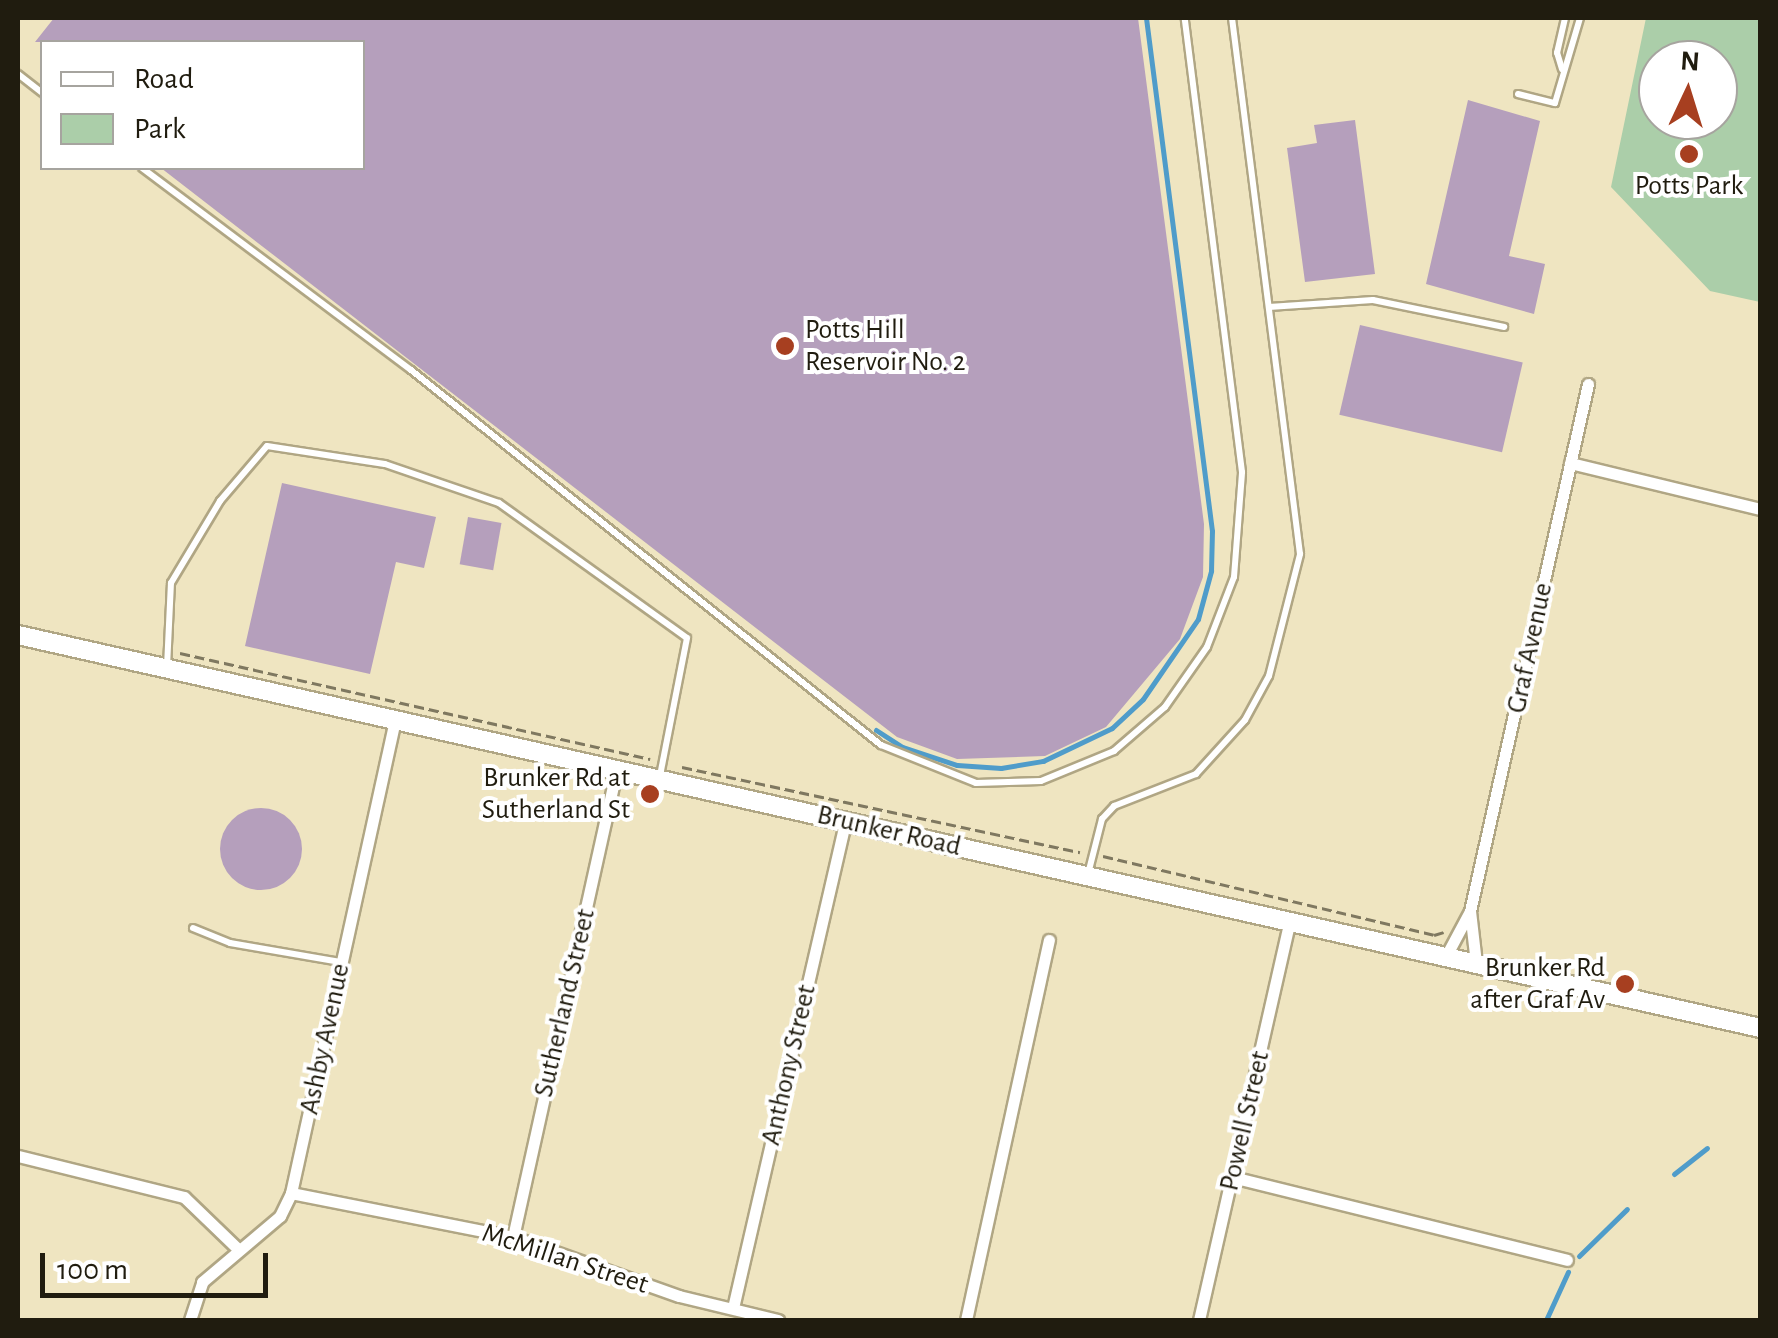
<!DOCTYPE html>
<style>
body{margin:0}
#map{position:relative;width:1778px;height:1338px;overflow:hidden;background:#efe5c1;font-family:"Alegreya Sans",sans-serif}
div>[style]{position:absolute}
.green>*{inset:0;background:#abcea9}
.stream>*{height:5px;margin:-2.5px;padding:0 2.5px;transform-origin:2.5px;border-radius:2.5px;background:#4f9cca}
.building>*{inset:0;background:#b59fbc;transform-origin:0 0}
.round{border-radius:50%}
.path>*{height:2.5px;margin-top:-1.25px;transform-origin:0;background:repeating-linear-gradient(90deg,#7f7860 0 10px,transparent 0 15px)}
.roads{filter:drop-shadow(2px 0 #b0a684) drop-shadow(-2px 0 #b0a684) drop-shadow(0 2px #b0a684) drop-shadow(0 -2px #b0a684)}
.service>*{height:6px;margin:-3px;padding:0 3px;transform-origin:3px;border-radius:3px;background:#fff}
.minor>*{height:11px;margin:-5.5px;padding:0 5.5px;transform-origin:5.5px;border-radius:5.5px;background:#fff}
.secondary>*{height:18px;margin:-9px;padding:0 9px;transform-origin:9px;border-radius:9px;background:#fff}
.dots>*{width:28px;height:28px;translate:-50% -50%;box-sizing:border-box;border:5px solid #fff;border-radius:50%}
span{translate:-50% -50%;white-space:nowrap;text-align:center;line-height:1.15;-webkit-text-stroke:8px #fff;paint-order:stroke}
.poi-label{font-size:28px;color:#201c0f}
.left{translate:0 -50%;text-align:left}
.right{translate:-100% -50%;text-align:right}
.street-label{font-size:28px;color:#201c0f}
.frame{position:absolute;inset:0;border:20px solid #201c0f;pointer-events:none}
.legend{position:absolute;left:40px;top:40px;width:325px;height:130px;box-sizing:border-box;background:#fff;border:2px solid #a6a49f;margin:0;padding:12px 18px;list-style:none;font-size:30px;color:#201c0f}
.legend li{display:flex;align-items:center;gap:20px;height:50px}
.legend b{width:50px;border:2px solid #a6a49f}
.north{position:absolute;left:1638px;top:40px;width:100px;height:100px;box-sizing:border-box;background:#fff;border:2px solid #a6a49f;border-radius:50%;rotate:4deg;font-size:28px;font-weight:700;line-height:40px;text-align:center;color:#201c0f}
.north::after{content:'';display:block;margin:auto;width:35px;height:45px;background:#a73f20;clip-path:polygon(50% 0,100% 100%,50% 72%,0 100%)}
.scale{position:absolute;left:40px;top:1253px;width:228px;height:45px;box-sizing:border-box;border:5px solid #201c0f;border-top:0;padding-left:12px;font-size:30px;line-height:35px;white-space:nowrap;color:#201c0f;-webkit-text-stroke:8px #fff;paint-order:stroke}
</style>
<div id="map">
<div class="green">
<div style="clip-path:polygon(evenodd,1646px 18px,1760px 18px,1760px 302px,1710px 291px,1611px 187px,1646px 18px,1658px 60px,1718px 60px,1718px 120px,1658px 120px,1658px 60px)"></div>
</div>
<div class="stream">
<div style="left:876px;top:730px;width:31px;rotate:33deg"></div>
<div style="left:902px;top:747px;width:58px;rotate:18.1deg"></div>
<div style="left:957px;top:765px;width:44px;rotate:3.9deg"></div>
<div style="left:1001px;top:768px;width:43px;rotate:-9.5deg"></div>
<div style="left:1043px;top:761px;width:76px;rotate:-25.6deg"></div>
<div style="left:1112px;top:728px;width:42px;rotate:-43.1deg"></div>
<div style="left:1143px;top:699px;width:97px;rotate:-55.5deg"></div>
<div style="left:1198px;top:619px;width:50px;rotate:-74.8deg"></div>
<div style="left:1211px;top:571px;width:40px;rotate:-88.6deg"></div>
<div style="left:1212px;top:531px;width:517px;rotate:-97.33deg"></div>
<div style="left:1674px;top:1174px;width:42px;rotate:-38.2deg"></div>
<div style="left:1579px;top:1256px;width:67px;rotate:-44.4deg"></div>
<div style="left:1546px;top:1320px;width:53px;rotate:-65.4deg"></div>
</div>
<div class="building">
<div style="clip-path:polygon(54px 18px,1138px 18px,1204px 524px,1203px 577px,1180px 639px,1106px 727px,1045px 756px,957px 759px,897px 737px,161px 168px,362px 168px,362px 42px,35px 42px)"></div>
<div style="clip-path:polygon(1468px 100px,1540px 121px,1509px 256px,1545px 264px,1534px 314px,1426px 284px)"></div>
<div style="clip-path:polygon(1355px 120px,1375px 274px,1305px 282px,1287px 148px,1317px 143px,1314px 125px)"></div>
<div style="left:1360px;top:325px;width:167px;height:92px;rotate:13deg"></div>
<div style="clip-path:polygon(282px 483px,436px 517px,424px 568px,396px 562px,370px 674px,245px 646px)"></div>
<div style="left:468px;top:517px;width:34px;height:48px;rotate:10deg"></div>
<div class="round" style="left:220px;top:808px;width:82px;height:82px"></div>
</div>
<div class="path">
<div style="left:180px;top:653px;width:482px;rotate:12.7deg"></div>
<div style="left:682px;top:767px;width:407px;rotate:12.1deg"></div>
<div style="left:1103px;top:856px;width:340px;rotate:13.4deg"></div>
<div style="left:1434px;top:935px;width:10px;rotate:-17deg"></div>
</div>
<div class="roads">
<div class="service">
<div style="left:1562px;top:69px;width:17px;rotate:-107deg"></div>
<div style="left:1557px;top:53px;width:36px;rotate:-77deg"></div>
<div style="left:18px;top:74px;width:31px;rotate:38deg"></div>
<div style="left:1518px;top:94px;width:38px;rotate:14deg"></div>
<div style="left:1555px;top:103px;width:89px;rotate:-73.6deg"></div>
<div style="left:142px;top:168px;width:336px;rotate:36.9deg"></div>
<div style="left:411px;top:370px;width:601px;rotate:38.59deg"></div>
<div style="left:881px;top:745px;width:102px;rotate:21.8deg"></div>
<div style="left:976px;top:783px;width:65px;rotate:-1.8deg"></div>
<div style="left:1041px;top:781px;width:79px;rotate:-22.3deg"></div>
<div style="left:1114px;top:751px;width:67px;rotate:-40.8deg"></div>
<div style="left:1165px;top:707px;width:73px;rotate:-55deg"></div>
<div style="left:1207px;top:647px;width:75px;rotate:-68.9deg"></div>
<div style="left:1234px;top:577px;width:105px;rotate:-85.6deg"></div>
<div style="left:1242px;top:472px;width:458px;rotate:-97.2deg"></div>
<div style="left:1269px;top:307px;width:104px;rotate:-3.9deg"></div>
<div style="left:1373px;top:300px;width:134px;rotate:11.6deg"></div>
<div style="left:167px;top:667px;width:84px;rotate:-87.3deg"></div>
<div style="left:171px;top:583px;width:96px;rotate:-59.1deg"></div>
<div style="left:220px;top:501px;width:72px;rotate:-49.5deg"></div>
<div style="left:267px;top:446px;width:119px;rotate:8.7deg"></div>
<div style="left:385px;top:464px;width:120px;rotate:18.9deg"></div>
<div style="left:499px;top:503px;width:231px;rotate:35.7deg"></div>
<div style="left:687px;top:638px;width:140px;rotate:101.1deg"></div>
<div style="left:1088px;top:874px;width:57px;rotate:-75.7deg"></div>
<div style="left:1102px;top:819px;width:18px;rotate:-47deg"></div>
<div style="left:1114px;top:806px;width:88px;rotate:-21.3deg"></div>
<div style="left:1196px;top:774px;width:73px;rotate:-47.8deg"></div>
<div style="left:1245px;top:720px;width:50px;rotate:-61.4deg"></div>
<div style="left:1269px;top:676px;width:126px;rotate:-75.7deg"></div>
<div style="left:1300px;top:554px;width:540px;rotate:-97.23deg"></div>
<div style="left:193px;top:928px;width:40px;rotate:22deg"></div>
<div style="left:230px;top:943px;width:112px;rotate:9.8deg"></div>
</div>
<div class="minor">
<div style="left:1570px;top:463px;width:195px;rotate:13.6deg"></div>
<div style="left:1470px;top:911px;width:52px;rotate:83.4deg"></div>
<div style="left:1446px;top:956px;width:51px;rotate:-61.9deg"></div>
<div style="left:1470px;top:911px;width:540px;rotate:-77.38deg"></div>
<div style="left:18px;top:1156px;width:171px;rotate:13.9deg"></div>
<div style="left:184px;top:1197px;width:76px;rotate:43.9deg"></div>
<div style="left:1232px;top:1177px;width:345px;rotate:13.9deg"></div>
<div style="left:291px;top:1193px;width:226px;rotate:11.2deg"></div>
<div style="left:513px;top:1237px;width:176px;rotate:19.6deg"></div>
<div style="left:679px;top:1296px;width:102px;rotate:13.6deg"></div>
<div style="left:513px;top:1237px;width:479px;rotate:-77.5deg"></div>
<div style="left:733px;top:1308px;width:499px;rotate:-77deg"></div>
<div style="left:190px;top:1320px;width:40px;rotate:-72deg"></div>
<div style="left:202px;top:1282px;width:102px;rotate:-40.2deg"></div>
<div style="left:280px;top:1216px;width:25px;rotate:-64deg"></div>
<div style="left:291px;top:1193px;width:484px;rotate:-77.6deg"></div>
<div style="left:966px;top:1320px;width:389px;rotate:-77.7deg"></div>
<div style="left:1199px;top:1320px;width:409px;rotate:-77.2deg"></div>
</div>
<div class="secondary">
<div style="left:18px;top:635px;width:1786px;rotate:12.71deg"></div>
</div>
</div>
<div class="dots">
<div style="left:1689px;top:154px;background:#a73f20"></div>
<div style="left:785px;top:346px;background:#a73f20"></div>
<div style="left:650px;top:794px;background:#a73f20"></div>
<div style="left:1625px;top:984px;background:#a73f20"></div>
</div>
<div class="poi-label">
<span style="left:1689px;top:186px">Potts Park</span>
<span class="left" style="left:805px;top:346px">Potts Hill<br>Reservoir No. 2</span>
<span class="right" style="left:630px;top:794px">Brunker Rd at<br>Sutherland St</span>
<span class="right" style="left:1605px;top:984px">Brunker Rd<br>after Graf Av</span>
</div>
<div class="street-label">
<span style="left:1530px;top:648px;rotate:-78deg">Graf Avenue</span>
<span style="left:889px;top:831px;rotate:13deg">Brunker Road</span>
<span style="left:565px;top:1003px;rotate:-77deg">Sutherland Street</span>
<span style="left:325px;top:1039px;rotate:-78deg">Ashby Avenue</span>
<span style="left:789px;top:1065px;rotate:-77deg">Anthony Street</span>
<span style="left:1245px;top:1121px;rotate:-77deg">Powell Street</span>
<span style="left:565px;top:1259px;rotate:18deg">McMillan Street</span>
</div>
<div class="frame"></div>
<ul class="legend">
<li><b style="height:12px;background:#fff"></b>Road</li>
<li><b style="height:28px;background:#abcea9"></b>Park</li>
</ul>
<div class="north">N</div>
<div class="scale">100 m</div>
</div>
